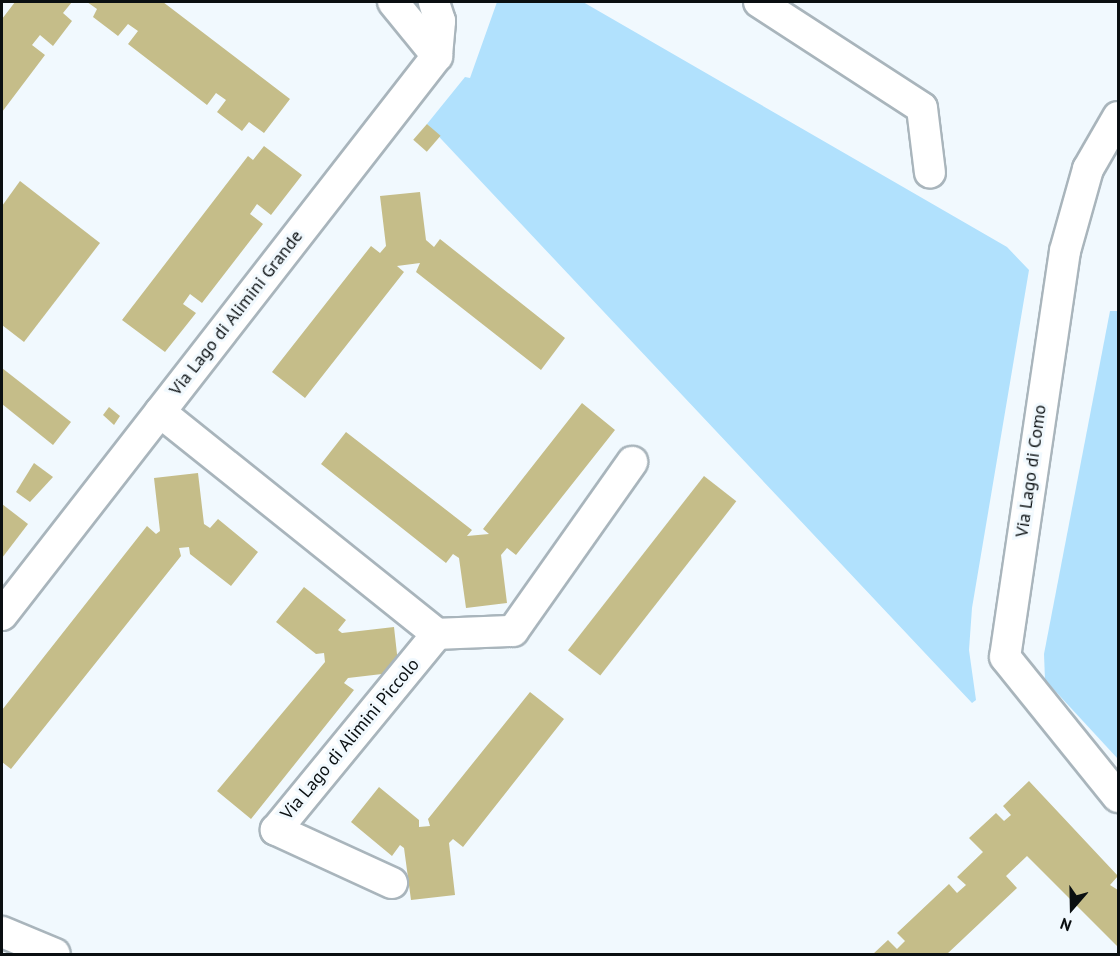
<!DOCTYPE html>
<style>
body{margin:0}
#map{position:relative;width:1120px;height:956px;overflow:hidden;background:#f1f9fe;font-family:"PT Sans",sans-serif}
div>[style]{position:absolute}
.green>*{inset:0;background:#b1e1fd}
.building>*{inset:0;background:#c5bd89;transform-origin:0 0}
.roads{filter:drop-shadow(2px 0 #a9b5bc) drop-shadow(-2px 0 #a9b5bc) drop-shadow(0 2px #a9b5bc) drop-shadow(0 -2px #a9b5bc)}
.minor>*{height:30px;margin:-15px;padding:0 15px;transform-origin:15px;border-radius:15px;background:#fff}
span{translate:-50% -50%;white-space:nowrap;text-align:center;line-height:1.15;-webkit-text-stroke:6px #f1f9fe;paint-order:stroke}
.street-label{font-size:18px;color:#0a0f11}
.frame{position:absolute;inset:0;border:3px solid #0a0f11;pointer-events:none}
.north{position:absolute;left:1042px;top:878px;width:60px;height:60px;-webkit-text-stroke:4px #f1f9fe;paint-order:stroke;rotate:200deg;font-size:16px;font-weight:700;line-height:24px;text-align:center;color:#0a0f11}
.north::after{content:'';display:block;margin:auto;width:21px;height:27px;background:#0a0f11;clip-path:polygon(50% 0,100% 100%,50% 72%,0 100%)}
</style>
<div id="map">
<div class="green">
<div style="clip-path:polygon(497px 2px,583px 2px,1007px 247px,1029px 270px,972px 608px,969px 650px,976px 700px,972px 703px,427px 124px,465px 77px,470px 78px)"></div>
<div style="clip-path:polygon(1110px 311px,1118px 311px,1118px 759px,1045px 680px,1044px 654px)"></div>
</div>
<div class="building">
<div style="clip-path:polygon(15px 2px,72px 2px,63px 13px,72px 21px,53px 46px,40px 35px,32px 45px,45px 55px,2px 112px,2px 19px)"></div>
<div style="clip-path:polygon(87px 2px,163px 2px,290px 99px,264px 133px,249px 122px,242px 131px,217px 112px,226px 100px,216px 93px,207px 105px,128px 44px,138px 31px,128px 24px,118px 36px,93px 17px,97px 9px)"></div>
<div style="left:427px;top:124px;width:18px;height:21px;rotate:41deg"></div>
<div style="clip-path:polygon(264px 146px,302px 175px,271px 215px,257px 204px,250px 214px,263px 224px,202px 303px,190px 294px,183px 304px,196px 313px,165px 352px,122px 320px,248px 156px,253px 160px)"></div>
<div style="clip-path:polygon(20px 181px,100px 243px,24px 342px,2px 325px,2px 206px)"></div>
<div style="clip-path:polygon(420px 192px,426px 240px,434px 247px,440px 239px,565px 338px,541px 370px,416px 272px,420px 263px,397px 266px,404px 272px,305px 398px,272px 372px,371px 246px,380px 253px,386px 246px,380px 196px)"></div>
<div style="clip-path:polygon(2px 368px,71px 422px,53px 445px,2px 404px)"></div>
<div style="clip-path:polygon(582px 403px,615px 430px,516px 555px,507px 548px,501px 555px,507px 603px,466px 608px,459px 558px,453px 554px,446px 563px,321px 464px,346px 432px,472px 530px,467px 536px,489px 534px,483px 529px)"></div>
<div style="clip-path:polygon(109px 407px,120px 416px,114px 425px,103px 415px)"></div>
<div style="clip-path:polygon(34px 463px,53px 477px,30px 502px,16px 492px)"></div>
<div style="clip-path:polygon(198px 473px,204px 524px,210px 528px,218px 519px,258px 552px,231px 586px,190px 554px,189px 547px,179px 548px,181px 556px,11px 769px,2px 762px,2px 710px,147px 526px,156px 534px,160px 531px,154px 478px)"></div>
<div style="left:704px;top:476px;width:41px;height:221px;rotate:38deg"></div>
<div style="clip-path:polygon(2px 504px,28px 524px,2px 558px)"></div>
<div style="clip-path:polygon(304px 587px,346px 620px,338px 630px,342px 633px,394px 627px,399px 672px,348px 678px,344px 683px,354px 690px,251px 819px,217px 791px,325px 662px,324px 653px,316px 654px,276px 622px)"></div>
<div style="clip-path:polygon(530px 692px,564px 719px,463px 847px,453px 839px,449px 843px,455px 895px,411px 900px,404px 848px,400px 845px,392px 856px,351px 822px,379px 787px,419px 820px,419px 827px,430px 826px,428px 819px)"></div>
<div style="clip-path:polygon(1029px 781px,1118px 876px,1110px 885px,1118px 890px,1118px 947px,1027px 856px,1006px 876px,1017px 888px,947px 954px,873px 954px,888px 940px,897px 949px,905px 941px,897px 933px,949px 884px,957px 893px,966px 885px,957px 877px,983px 852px,969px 838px,996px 813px,1004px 821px,1011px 815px,1003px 806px)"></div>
</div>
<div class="roads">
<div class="minor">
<div style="left:393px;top:2px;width:70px;rotate:50.8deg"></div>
<div style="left:759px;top:2px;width:194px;rotate:33deg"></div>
<div style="left:922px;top:108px;width:65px;rotate:83deg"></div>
<div style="left:1118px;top:117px;width:60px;rotate:120deg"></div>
<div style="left:1088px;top:169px;width:85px;rotate:105.7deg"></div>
<div style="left:1065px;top:251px;width:410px;rotate:98.4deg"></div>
<div style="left:1005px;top:657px;width:180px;rotate:51.1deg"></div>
<div style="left:160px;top:412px;width:355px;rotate:38.7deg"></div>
<div style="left:2px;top:615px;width:708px;rotate:-52.11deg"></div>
<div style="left:437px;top:56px;width:35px;rotate:-85deg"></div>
<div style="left:440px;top:21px;width:20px;rotate:-108deg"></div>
<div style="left:392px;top:883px;width:128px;rotate:-155.4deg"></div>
<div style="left:276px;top:830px;width:254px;rotate:-50.6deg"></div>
<div style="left:437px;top:634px;width:76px;rotate:-2.3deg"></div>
<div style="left:513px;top:631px;width:207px;rotate:-54.8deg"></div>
<div style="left:2px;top:932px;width:57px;rotate:22.5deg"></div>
</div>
</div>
<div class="street-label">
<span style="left:236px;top:313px;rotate:-52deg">Via Lago di Alimini Grande</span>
<span style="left:1031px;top:471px;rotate:-82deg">Via Lago di Como</span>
<span style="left:350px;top:739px;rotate:-50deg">Via Lago di Alimini Piccolo</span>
</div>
<div class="frame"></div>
<div class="north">N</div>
</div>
